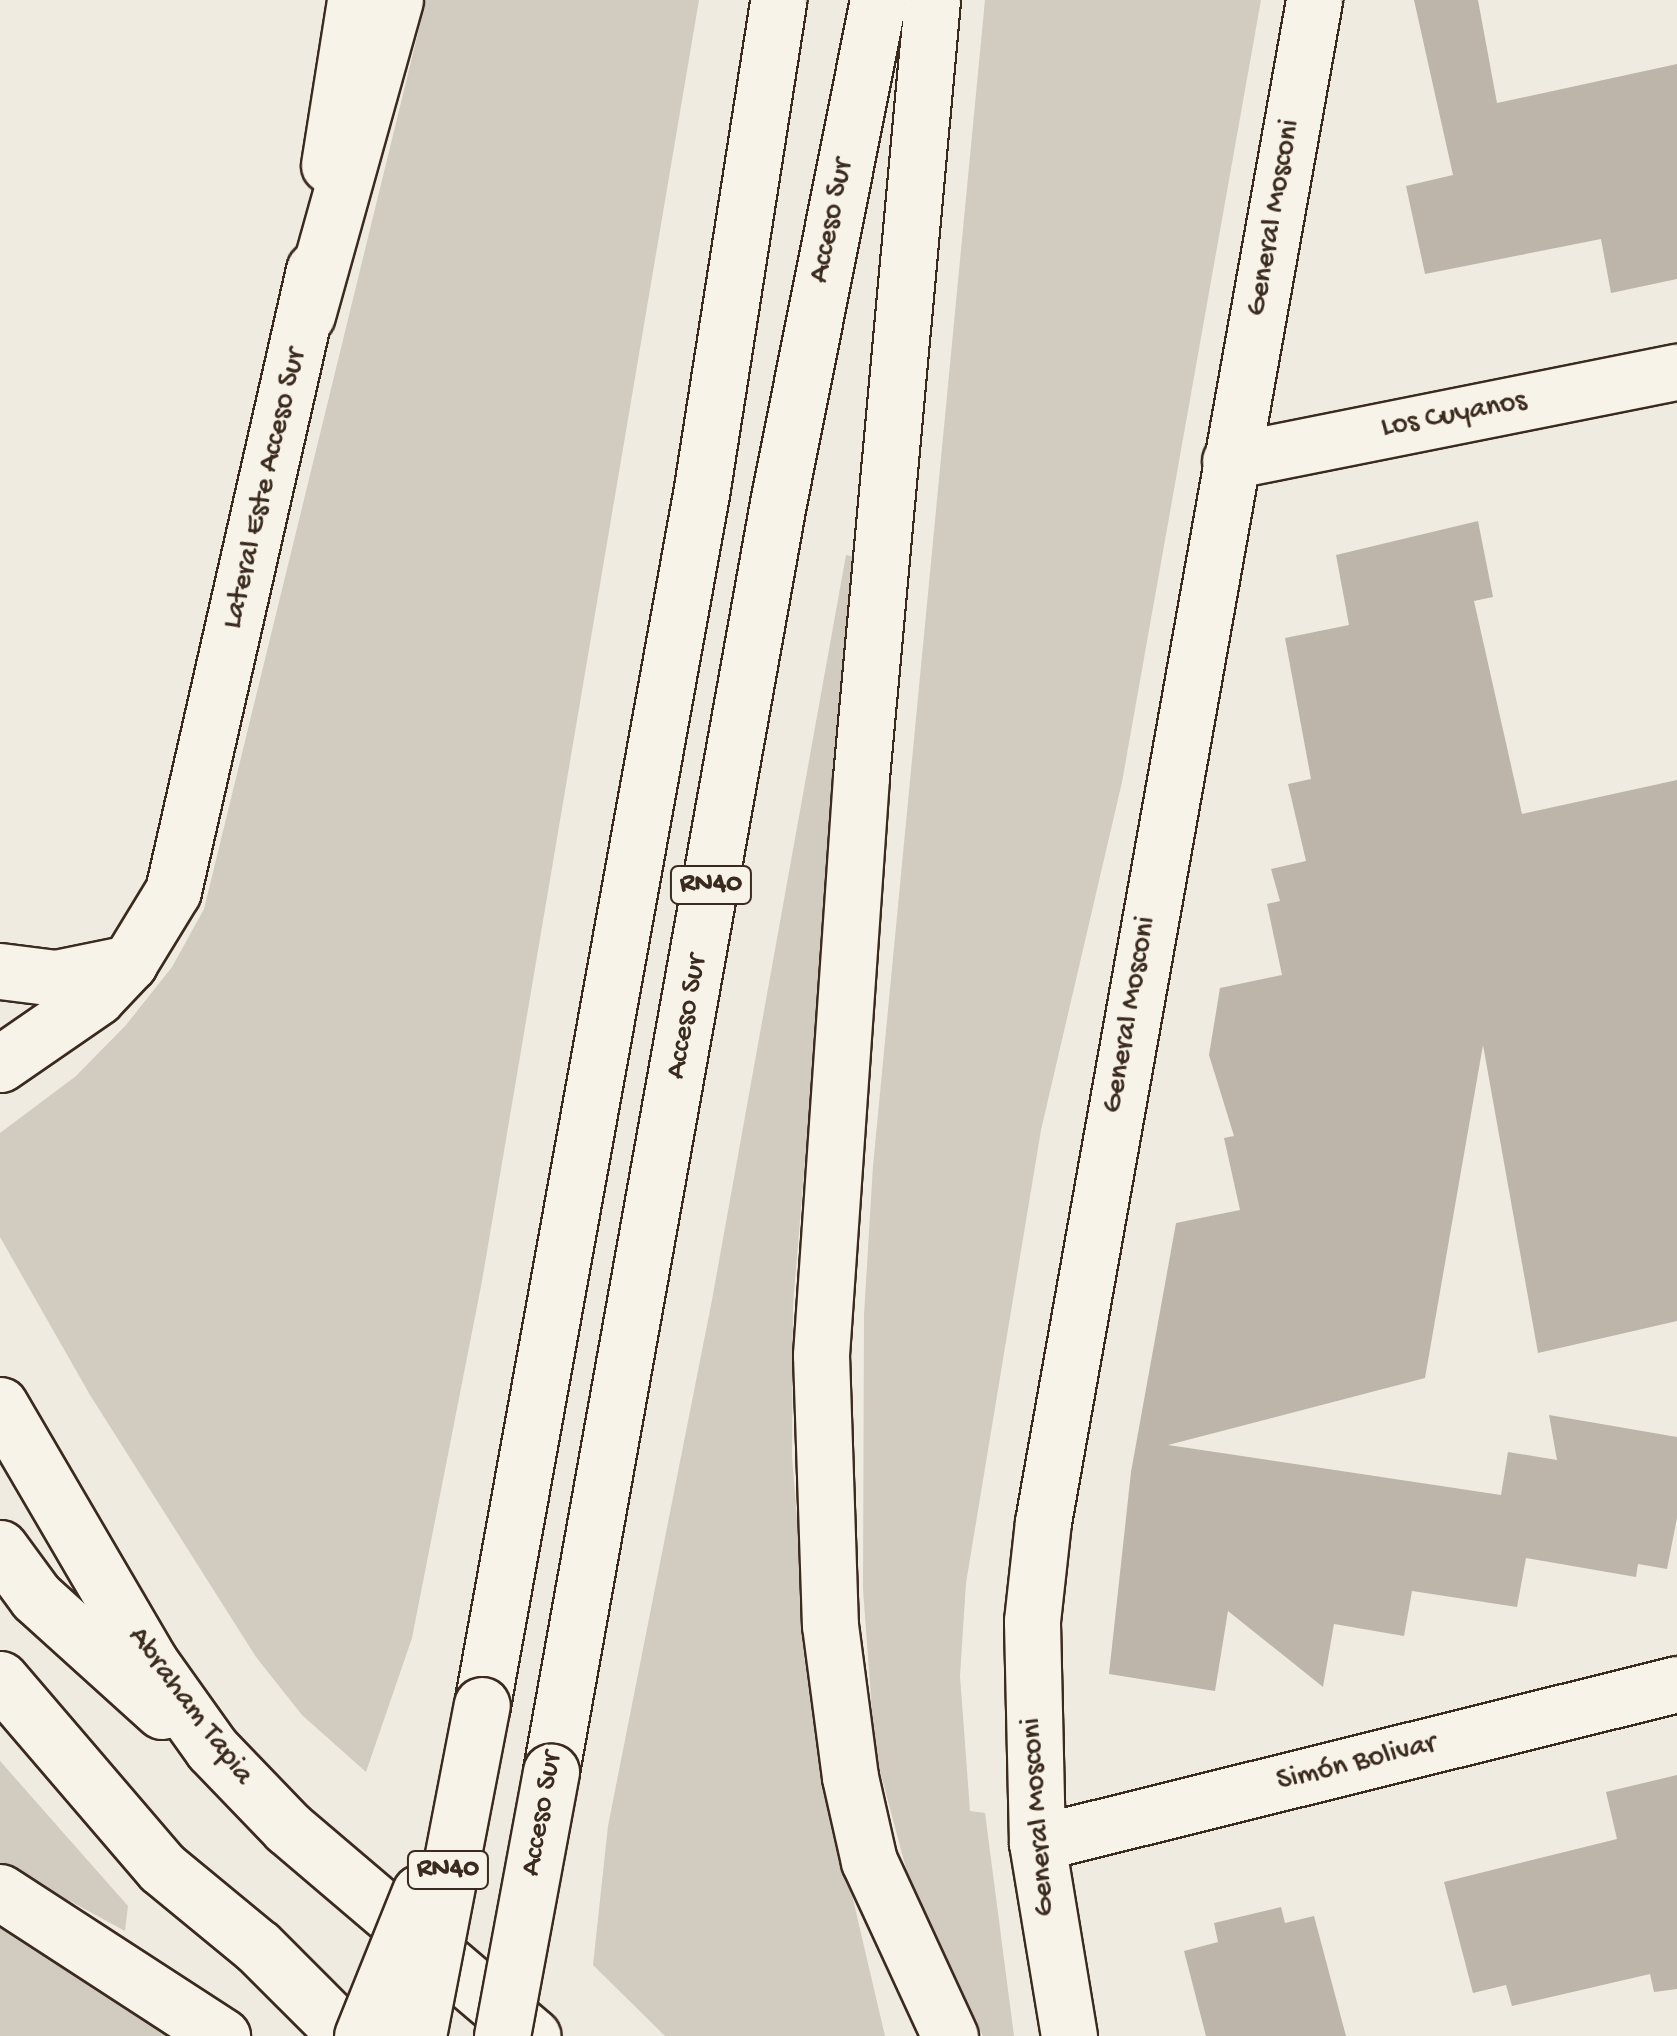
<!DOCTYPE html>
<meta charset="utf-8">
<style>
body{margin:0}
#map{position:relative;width:1677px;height:2036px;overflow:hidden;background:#efebe0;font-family:"Gochi Hand",sans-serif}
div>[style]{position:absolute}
.green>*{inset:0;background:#d1cbc0}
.building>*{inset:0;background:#bdb5aa}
.roads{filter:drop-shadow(2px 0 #3b2a1e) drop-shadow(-2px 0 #3b2a1e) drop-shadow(0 2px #3b2a1e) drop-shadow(0 -2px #3b2a1e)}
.street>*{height:55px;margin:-27.5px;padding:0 27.5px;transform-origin:27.5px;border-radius:27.5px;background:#f7f3e8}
.secondary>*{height:55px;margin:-27.5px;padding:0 27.5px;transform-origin:27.5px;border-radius:27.5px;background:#f7f3e8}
.highway>*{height:55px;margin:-27.5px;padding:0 27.5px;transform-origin:27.5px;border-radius:27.5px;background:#f7f3e8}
.bridges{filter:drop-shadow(2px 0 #3b2a1e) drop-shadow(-2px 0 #3b2a1e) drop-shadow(0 2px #3b2a1e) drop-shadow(0 -2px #3b2a1e)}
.highway-bridge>*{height:55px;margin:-27.5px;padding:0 27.5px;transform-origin:27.5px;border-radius:27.5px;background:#f7f3e8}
span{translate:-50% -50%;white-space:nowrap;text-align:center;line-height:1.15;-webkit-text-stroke:8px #f7f3e8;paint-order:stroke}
.shield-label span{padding:2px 8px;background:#f7f3e8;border:2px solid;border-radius:8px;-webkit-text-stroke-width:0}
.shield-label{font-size:28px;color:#3b2a1e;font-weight:700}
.street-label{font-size:30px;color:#3b2a1e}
</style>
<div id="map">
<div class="green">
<div style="clip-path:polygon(426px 0,699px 0,482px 1281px,412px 1638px,366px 1772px,302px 1715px,256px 1657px,90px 1395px,0 1237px,0 1133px,76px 1076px,126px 1025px,172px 967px,204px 909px)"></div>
<div style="clip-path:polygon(985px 0,1261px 0,1122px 782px,1041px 1130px,966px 1583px,960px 1676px,970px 1811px,985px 1813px,1014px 2036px,983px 2036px,913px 1895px,875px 1752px,863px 1589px,864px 1315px,873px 1166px)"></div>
<div style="clip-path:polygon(846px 555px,855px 557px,793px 1305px,792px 1457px,815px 1737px,885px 2036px,665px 2036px,593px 1965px,608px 1826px,712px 1300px)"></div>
<div style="clip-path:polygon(0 1761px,128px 1906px,125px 1931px,0 1863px)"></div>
<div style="clip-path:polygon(0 1926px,79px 1973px,168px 2036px,0 2036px)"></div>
</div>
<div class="building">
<div style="clip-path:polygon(1414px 0,1478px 0,1497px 103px,1677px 64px,1677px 279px,1611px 293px,1601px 239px,1425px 274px,1406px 186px,1453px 175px)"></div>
<div style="clip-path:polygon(1478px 521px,1493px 597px,1474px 601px,1522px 814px,1677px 780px,1677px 1321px,1538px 1353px,1483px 1045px,1425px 1378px,1168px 1445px,1501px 1495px,1508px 1452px,1557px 1460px,1549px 1415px,1677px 1437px,1677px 1518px,1667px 1569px,1638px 1564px,1636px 1577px,1526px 1558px,1517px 1607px,1412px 1591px,1404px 1636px,1334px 1624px,1323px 1687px,1228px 1611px,1215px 1691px,1109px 1674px,1131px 1472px,1176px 1223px,1240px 1210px,1224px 1138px,1234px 1136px,1209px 1055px,1220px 988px,1282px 975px,1267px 904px,1280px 901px,1271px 869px,1306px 861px,1288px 784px,1311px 779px,1285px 638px,1349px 625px,1336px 555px)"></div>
<div style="clip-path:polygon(1677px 1775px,1677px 1989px,1654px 1992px,1650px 1974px,1512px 2006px,1506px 1985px,1473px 1993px,1444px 1882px,1617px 1839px,1606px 1792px)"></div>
<div style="clip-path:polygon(1281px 1907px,1285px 1923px,1314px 1916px,1346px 2036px,1206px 2036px,1184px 1951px,1218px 1942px,1214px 1923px)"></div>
</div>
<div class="roads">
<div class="street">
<div style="left:1230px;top:461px;width:456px;rotate:-11.3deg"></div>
<div style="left:1037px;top:1843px;width:659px;rotate:-13.95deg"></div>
</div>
<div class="secondary">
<div style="left:329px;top:165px;width:167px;rotate:-81deg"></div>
<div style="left:0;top:971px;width:56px;rotate:7.1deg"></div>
<div style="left:56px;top:978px;width:75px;rotate:-11.6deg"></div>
<div style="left:0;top:1064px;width:118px;rotate:-34.6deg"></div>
<div style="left:97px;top:997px;width:47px;rotate:-46.7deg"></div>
<div style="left:129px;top:963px;width:84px;rotate:-58.6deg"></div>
<div style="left:173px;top:891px;width:637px;rotate:-77.21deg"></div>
<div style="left:0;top:1405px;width:298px;rotate:59.7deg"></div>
<div style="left:150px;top:1662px;width:107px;rotate:54.5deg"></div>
<div style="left:212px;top:1749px;width:110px;rotate:46.1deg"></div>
<div style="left:288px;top:1828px;width:321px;rotate:40.4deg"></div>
<div style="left:0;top:1548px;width:61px;rotate:53.7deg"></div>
<div style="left:36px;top:1597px;width:170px;rotate:42.1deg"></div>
<div style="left:0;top:1679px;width:249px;rotate:49.4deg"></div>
<div style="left:162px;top:1868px;width:124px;rotate:39.5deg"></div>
<div style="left:258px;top:1947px;width:126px;rotate:45deg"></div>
<div style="left:1069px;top:2036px;width:196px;rotate:-99.4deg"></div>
<div style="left:1037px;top:1843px;width:222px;rotate:-91.3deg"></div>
<div style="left:1032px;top:1621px;width:100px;rotate:-83.7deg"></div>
<div style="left:1043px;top:1522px;width:1546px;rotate:-79.9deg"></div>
</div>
<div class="highway">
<div style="left:932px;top:0;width:780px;rotate:95.22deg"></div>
<div style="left:861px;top:777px;width:579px;rotate:93.96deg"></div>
<div style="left:821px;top:1355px;width:270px;rotate:88.1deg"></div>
<div style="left:830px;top:1625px;width:153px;rotate:82.5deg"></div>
<div style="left:850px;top:1777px;width:86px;rotate:77.3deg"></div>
<div style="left:869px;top:1861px;width:193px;rotate:65.2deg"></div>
<div style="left:307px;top:315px;width:327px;rotate:-74.4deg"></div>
<div style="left:482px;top:1705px;width:1237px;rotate:-79.75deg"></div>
<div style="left:702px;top:488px;width:494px;rotate:-81.1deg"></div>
<div style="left:551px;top:1771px;width:1293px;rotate:-79.85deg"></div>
<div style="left:779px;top:498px;width:508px;rotate:-78.76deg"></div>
<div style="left:0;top:1892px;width:265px;rotate:33deg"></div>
</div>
</div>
<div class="bridges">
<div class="highway-bridge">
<div style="left:362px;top:2036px;width:155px;rotate:-68.1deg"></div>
<div style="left:418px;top:2036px;width:337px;rotate:-79.1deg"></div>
<div style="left:502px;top:2036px;width:269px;rotate:-79.5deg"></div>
</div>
</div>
<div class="shield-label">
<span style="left:711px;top:885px">RN40</span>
<span style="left:448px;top:1870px">RN40</span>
</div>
<div class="street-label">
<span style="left:1275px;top:218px;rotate:-80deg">General Mosconi</span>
<span style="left:833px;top:221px;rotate:-79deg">Acceso Sur</span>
<span style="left:1454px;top:416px;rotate:-11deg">Los Cuyanos</span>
<span style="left:266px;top:489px;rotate:-77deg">Lateral Este Acceso Sur</span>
<span style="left:1131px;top:1015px;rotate:-80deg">General Mosconi</span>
<span style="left:688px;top:1017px;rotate:-80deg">Acceso Sur</span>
<span style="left:189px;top:1707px;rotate:53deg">Abraham Tapia</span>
<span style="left:1357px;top:1764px;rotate:-14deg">Simón Bolivar</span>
<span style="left:543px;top:1814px;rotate:-80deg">Acceso Sur</span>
<span style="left:1040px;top:1817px;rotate:-94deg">General Mosconi</span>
</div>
</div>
